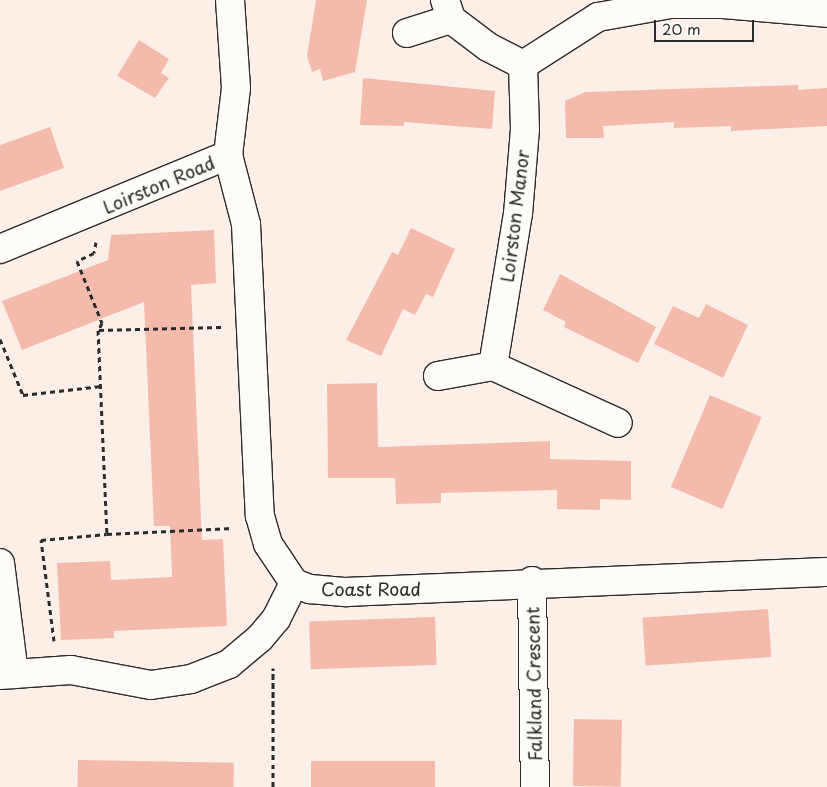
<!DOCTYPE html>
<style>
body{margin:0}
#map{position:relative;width:827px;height:787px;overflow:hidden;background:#fbefe8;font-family:"Playpen Sans",sans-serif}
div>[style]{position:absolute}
.building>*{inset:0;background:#f4bbad;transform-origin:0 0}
.path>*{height:3px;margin-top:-1.5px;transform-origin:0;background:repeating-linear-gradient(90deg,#2b2b2b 0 5px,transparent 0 9px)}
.roads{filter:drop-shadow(1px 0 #2b2b2b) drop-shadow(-1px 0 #2b2b2b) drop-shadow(0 1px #2b2b2b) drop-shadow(0 -1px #2b2b2b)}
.minor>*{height:28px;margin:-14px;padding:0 14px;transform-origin:14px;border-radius:14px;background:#fdfcf7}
.tertiary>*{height:28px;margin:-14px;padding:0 14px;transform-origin:14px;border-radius:14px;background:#fdfcf7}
span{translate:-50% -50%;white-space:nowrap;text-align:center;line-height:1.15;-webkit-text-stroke:4.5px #fdfcf7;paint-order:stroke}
.street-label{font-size:18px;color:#2b2b2b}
.scale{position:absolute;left:654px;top:20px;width:100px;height:22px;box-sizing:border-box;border:2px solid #2b2b2b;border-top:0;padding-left:6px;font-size:15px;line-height:18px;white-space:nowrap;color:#2b2b2b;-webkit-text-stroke:4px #fdfcf7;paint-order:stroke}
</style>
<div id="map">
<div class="building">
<div style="clip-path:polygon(316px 0,367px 0,355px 72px,323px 81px,320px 69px,312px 72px,307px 56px)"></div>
<div style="clip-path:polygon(139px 40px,169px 59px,161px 73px,169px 78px,155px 98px,117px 76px)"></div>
<div style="clip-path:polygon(363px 78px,495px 91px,492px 129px,404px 122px,404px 126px,360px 125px)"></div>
<div style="clip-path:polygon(798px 85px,798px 90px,827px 88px,827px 126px,731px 131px,731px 126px,674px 128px,674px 122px,603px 126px,604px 138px,566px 138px,565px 101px,585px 92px)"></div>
<div style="clip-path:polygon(50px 127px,64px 168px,0 191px,0 145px)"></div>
<div style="clip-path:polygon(411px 228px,455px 249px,433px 297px,426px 294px,415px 315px,403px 309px,381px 356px,346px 340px,392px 252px,398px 255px)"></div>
<div style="clip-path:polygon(214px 230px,216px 283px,191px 285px,202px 540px,223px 539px,227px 626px,114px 631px,114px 638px,61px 640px,57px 563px,110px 561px,111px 580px,172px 577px,170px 526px,154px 526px,144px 302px,22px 350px,2px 301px,108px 260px,111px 235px)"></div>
<div style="clip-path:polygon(560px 274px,656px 327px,638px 363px,564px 327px,566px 322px,543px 310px)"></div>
<div style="clip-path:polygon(706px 304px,748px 325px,723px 378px,654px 344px,673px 306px,699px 318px)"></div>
<div style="clip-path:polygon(377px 383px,378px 447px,550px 441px,550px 459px,631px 461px,631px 500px,600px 499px,600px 510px,557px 509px,557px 490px,441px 493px,441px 503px,396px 504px,395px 478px,328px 478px,327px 384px)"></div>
<div style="left:710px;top:395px;width:56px;height:100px;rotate:23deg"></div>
<div style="left:768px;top:609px;width:48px;height:126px;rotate:86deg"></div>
<div style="left:435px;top:617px;width:48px;height:126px;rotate:88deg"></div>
<div style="left:574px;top:719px;width:48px;height:67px;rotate:1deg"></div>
<div style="left:78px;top:760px;width:156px;height:27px;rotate:1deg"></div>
<div style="left:311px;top:761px;width:124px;height:26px"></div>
</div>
<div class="path">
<div style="left:96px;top:242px;width:11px;rotate:100deg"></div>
<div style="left:94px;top:253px;width:19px;rotate:155deg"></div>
<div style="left:77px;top:261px;width:67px;rotate:68deg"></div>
<div style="left:102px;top:323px;width:7px;rotate:117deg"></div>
<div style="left:221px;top:327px;width:123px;rotate:178.6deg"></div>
<div style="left:98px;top:330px;width:204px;rotate:87.5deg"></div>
<div style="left:107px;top:534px;width:126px;rotate:-2.7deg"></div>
<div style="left:0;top:339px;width:61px;rotate:67.7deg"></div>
<div style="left:23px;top:395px;width:79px;rotate:-6.6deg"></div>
<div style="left:54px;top:641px;width:102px;rotate:-97.3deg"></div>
<div style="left:41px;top:540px;width:66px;rotate:-5.2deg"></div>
<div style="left:273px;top:787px;width:119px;rotate:-90deg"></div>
</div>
<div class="roads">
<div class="minor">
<div style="left:445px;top:0;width:20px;rotate:72deg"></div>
<div style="left:451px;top:19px;width:46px;rotate:37.1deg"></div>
<div style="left:488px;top:47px;width:39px;rotate:27deg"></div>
<div style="left:407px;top:33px;width:46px;rotate:-17.7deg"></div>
<div style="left:493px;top:366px;width:154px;rotate:-80.7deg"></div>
<div style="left:518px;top:214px;width:85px;rotate:-85.3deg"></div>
<div style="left:525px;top:129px;width:64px;rotate:-91.8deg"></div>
<div style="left:523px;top:65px;width:89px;rotate:-32.6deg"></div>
<div style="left:598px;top:17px;width:74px;rotate:-10.1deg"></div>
<div style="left:671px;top:4px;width:52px"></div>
<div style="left:723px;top:4px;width:104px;rotate:4.9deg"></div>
<div style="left:438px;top:376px;width:56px;rotate:-10.3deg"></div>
<div style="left:493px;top:366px;width:137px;rotate:24.5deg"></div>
<div style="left:0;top:563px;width:112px;rotate:82.8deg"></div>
<div style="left:532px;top:581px;width:206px;rotate:89.2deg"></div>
<div style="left:0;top:675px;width:71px;rotate:-4deg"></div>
<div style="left:71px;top:670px;width:81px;rotate:10.6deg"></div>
<div style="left:151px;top:685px;width:40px;rotate:-8.5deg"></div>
<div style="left:191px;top:679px;width:41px;rotate:-21.5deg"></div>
<div style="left:229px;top:664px;width:40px;rotate:-40deg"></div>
<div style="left:260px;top:638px;width:25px;rotate:-50deg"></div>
<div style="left:276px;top:619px;width:40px;rotate:-63.4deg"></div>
</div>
<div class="tertiary">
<div style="left:230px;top:0;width:88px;rotate:86.1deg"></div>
<div style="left:236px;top:88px;width:67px;rotate:96.8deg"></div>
<div style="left:228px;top:155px;width:71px;rotate:75.4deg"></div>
<div style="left:246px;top:224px;width:292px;rotate:87.3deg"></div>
<div style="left:260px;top:516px;width:29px;rotate:74deg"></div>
<div style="left:268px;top:544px;width:47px;rotate:56.3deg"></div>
<div style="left:294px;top:583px;width:17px;rotate:21deg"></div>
<div style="left:310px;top:589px;width:37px;rotate:5deg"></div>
<div style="left:347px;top:592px;width:480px;rotate:-2.4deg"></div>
<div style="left:0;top:249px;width:247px;rotate:-22.4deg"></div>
</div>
</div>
<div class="street-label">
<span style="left:159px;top:185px;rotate:-23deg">Loirston Road</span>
<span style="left:515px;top:216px;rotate:-83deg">Loirston Manor</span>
<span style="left:371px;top:589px">Coast Road</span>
<span style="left:534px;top:684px;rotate:-91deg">Falkland Crescent</span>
</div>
<div class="scale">20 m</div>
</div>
